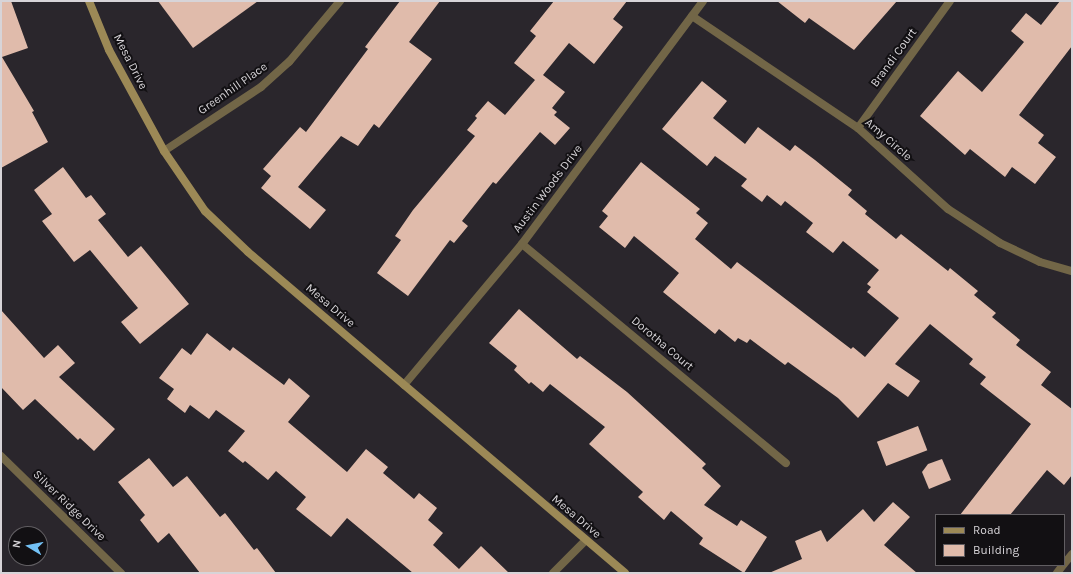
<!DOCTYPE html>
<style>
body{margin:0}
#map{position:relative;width:1073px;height:574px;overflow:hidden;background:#2a262c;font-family:Karla,sans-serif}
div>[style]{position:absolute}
.building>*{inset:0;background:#e0bbab;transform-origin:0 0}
.street>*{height:8px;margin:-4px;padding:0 4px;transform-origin:4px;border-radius:4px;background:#726647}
.secondary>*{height:8px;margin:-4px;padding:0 4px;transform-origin:4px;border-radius:4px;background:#9c8956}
span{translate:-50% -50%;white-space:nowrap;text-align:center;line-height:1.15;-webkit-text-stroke:4px #121013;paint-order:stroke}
.street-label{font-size:12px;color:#d7d4d8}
.frame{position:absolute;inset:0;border:2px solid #d7d4d8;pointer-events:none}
.legend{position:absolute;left:935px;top:514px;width:130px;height:52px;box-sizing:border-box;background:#121013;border:1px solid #615e62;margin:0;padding:5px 7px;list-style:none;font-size:12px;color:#d7d4d8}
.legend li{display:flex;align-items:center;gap:8px;height:20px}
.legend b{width:20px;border:1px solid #615e62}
.north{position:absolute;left:8px;top:526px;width:40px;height:40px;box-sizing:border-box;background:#121013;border:1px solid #615e62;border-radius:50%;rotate:280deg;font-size:11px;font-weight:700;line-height:16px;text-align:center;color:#d7d4d8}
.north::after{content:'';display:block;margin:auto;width:14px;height:18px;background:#73c1f5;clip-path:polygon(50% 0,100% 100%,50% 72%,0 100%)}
</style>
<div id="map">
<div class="building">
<div style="clip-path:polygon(1px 1px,11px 1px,28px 48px,2px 57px,34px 111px,32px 112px,48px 142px,1px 168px)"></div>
<div style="clip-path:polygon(158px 1px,258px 1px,193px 48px)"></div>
<div style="clip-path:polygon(400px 1px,440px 1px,409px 42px,432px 59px,379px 128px,374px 124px,358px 146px,341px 136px,298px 187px,326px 210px,310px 229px,261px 188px,271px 176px,263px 169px,300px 127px,306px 132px,368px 49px,365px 47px)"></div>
<div style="clip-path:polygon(554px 1px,627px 1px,613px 19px,623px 27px,594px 64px,569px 43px,543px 75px,565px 92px,552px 108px,557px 112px,554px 115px,570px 128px,555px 145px,540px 132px,496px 184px,493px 182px,462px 221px,468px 226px,454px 243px,450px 240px,408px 296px,377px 273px,401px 240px,395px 236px,413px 210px,475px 136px,467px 130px,477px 118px,475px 116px,488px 101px,505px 115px,535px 80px,514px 63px,536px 36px,530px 31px)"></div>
<div style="clip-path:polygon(777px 1px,897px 1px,854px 50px,809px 18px,805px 23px)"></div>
<div style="clip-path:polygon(1060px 1px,1072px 1px,1072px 46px,1019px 115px,1044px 135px,1038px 143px,1056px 157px,1035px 184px,1012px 167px,1005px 177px,970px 149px,965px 155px,920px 116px,958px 71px,982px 92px,1024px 42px,1011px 31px,1026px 13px,1041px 25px)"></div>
<div style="clip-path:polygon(702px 81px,727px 101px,713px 118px,745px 144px,758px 127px,790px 151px,795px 145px,815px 160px,852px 190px,848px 195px,867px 211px,865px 214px,896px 239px,901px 234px,948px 271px,950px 268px,978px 291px,974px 295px,996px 313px,992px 317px,1020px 340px,1016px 345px,1051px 372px,1041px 385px,1072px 409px,1072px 475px,1064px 485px,1047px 470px,1010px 515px,960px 515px,1031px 424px,980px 384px,986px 377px,969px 364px,973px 359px,930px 324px,895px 364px,920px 381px,908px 397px,888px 383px,858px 418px,838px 398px,788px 362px,785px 365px,750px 339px,747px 343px,738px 338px,735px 342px,719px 329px,715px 334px,663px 292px,679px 273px,634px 236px,625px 248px,599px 227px,608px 216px,602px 211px,641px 162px,700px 209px,696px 213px,708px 223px,695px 239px,731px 269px,737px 262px,851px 349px,853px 347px,865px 357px,899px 318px,867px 292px,871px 287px,867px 284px,879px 270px,843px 241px,833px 253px,806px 232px,813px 223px,785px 201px,781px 206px,767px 195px,762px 202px,741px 186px,747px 179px,715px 156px,707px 166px,662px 129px)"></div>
<div style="clip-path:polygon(63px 167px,86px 198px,91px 195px,106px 214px,98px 220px,128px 257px,141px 246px,189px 304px,140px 344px,121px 322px,138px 308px,90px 250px,74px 262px,42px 221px,52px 214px,34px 190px)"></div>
<div style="clip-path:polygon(519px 309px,577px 359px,580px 356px,627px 392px,706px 464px,702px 468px,721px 486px,704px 505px,737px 526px,741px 520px,767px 537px,744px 573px,699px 544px,703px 538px,671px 511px,664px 520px,638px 497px,643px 492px,589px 444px,605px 427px,550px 384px,543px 392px,531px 382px,529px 384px,514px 370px,517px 366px,489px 343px)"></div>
<div style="clip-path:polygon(1px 310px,44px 358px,58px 345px,75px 363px,59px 377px,115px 429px,94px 451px,80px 438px,78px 440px,35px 399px,23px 410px,1px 387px)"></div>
<div style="clip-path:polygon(207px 333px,230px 351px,233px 347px,284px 385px,289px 378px,310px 396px,288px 422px,347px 472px,366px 449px,388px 467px,383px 473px,414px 499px,419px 493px,437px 508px,428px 520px,443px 533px,433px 545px,459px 569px,481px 546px,509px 573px,413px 573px,347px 518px,331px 537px,296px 509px,306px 497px,276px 471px,268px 480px,245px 461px,243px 463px,228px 451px,245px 431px,216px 410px,209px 419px,190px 405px,185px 413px,167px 399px,174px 389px,159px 378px,182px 348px,191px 355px)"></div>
<div style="left:918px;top:426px;width:26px;height:44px;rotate:69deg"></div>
<div style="clip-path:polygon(149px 458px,173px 487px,187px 476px,220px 517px,225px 513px,254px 550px,257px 548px,276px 573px,200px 573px,169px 533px,158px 543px,140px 520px,145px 515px,118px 482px)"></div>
<div style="clip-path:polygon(942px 459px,951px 480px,929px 489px,922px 472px,928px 464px)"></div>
<div style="clip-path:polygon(893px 502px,910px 517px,884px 545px,917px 573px,769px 573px,802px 559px,795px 541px,821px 530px,827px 542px,863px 509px,874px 522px)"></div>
</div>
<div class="street">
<div style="left:692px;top:16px;width:200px;rotate:34deg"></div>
<div style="left:858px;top:128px;width:121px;rotate:42deg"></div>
<div style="left:948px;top:209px;width:62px;rotate:33.2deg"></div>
<div style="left:1000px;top:243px;width:44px;rotate:25.4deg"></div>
<div style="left:1040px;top:262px;width:33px;rotate:16deg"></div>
<div style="left:858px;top:128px;width:157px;rotate:-54.1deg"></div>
<div style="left:164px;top:151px;width:116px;rotate:-33.4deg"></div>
<div style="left:261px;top:87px;width:38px;rotate:-42deg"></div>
<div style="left:289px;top:62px;width:80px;rotate:-50.1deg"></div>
<div style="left:522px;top:244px;width:343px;rotate:39.7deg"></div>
<div style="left:404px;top:385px;width:184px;rotate:-50.1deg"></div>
<div style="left:522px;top:244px;width:303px;rotate:-53.3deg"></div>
<div style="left:1px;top:456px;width:168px;rotate:44.3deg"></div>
<div style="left:1064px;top:564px;width:13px;rotate:-51deg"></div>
<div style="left:553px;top:573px;width:45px;rotate:-45deg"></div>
<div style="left:1057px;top:573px;width:10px;rotate:-53deg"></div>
</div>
<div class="secondary">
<div style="left:89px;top:1px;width:53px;rotate:67.8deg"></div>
<div style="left:109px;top:50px;width:115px;rotate:61.4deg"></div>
<div style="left:164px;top:151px;width:73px;rotate:55.7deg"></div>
<div style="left:205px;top:211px;width:59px;rotate:43.6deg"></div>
<div style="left:248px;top:252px;width:495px;rotate:40.4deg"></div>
</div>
<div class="street-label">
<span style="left:894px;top:58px;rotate:-54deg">Brandi Court</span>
<span style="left:130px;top:62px;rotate:63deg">Mesa Drive</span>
<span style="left:233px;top:89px;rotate:-35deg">Greenhill Place</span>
<span style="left:888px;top:140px;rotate:41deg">Amy Circle</span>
<span style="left:548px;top:189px;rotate:-53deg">Austin Woods Drive</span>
<span style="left:330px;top:306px;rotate:40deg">Mesa Drive</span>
<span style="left:662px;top:344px;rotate:40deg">Dorotha Court</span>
<span style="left:69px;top:506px;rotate:44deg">Silver Ridge Drive</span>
<span style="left:576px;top:517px;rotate:40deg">Mesa Drive</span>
</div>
<div class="frame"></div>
<ul class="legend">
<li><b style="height:5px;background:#9c8956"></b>Road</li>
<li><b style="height:11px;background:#e0bbab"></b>Building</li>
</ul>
<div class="north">N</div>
</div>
